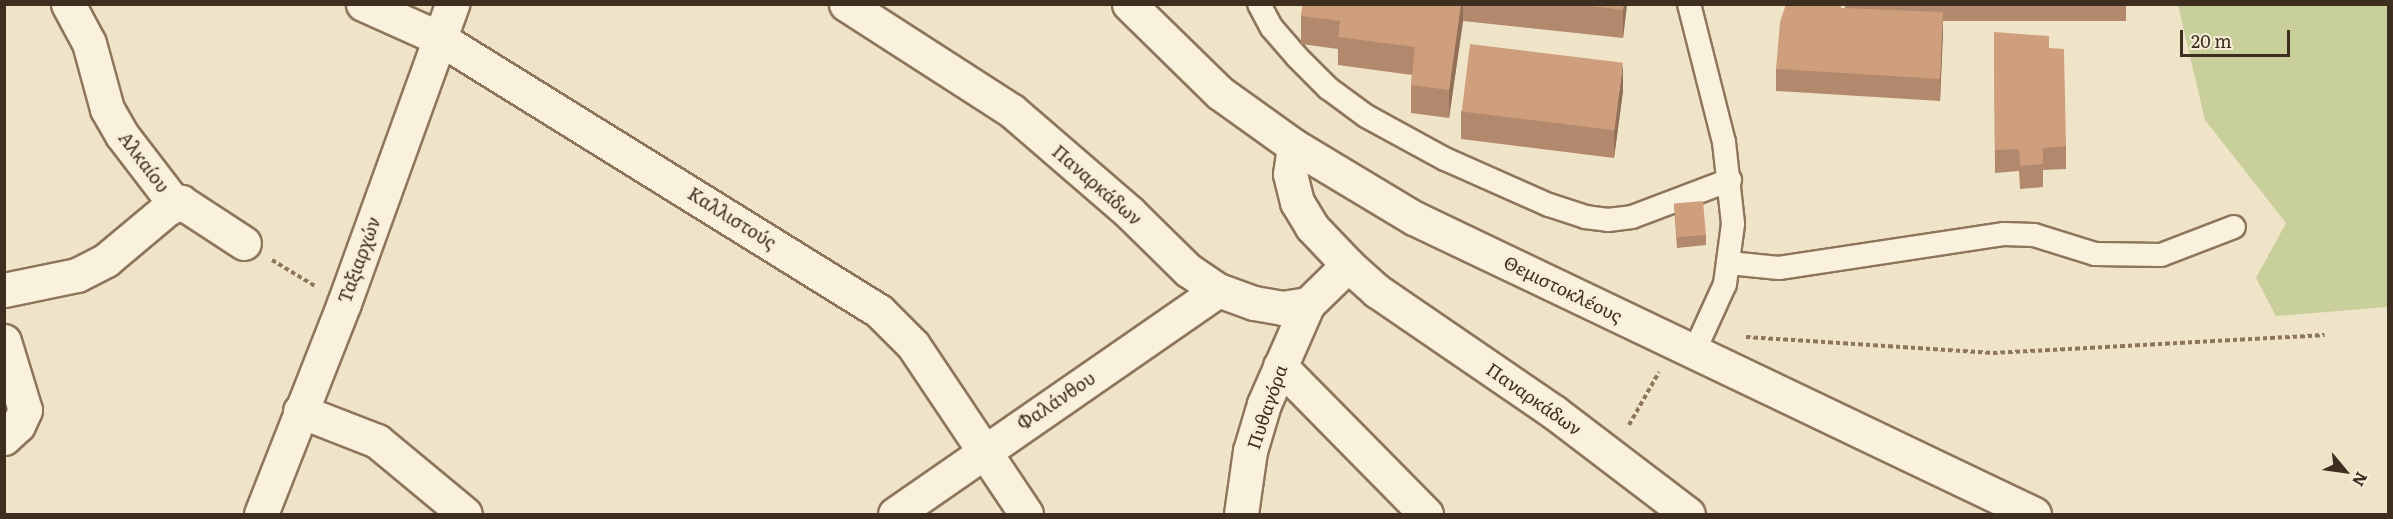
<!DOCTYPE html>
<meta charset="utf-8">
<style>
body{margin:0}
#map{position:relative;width:2393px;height:519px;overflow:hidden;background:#f0e4c8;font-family:Literata,serif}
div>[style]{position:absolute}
.green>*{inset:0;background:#c9cf9b}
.path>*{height:4px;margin-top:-2px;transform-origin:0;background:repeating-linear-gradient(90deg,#8d765c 0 4.5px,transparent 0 7.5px)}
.roads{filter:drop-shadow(2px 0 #8d765c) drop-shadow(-2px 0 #8d765c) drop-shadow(0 2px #8d765c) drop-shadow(0 -2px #8d765c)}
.service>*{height:22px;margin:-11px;padding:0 11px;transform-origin:11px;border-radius:11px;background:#faf1dc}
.pedestrian>*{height:33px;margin:-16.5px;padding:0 16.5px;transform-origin:16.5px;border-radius:16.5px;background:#faf1dc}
.minor>*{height:33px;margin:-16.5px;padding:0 16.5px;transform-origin:16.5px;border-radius:16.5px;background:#faf1dc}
.tertiary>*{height:33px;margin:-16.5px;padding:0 16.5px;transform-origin:16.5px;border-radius:16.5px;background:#faf1dc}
.wall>*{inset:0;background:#b2896c}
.shaded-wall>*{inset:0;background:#916f58}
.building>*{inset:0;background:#cf9f7d;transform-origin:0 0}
span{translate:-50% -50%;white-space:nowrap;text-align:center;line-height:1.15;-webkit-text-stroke:5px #f7eed8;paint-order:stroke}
.street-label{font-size:18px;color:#3d2e20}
.frame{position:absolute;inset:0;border:6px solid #3d2e20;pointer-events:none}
.north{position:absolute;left:2315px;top:441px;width:60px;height:60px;-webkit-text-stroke:4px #f7eed8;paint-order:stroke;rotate:119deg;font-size:16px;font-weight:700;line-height:24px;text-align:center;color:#3d2e20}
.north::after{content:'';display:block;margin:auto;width:21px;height:27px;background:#3d2e20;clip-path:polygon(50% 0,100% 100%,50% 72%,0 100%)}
.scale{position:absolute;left:2180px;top:30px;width:110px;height:27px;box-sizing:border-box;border:3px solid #3d2e20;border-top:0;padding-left:8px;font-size:18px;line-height:21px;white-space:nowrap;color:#3d2e20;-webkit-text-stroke:4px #f7eed8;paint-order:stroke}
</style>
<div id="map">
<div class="green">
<div style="clip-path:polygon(2178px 5px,2388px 5px,2388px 307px,2276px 316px,2256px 278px,2286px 223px,2205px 120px)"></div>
</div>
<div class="path">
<div style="left:272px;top:260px;width:50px;rotate:31.2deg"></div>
<div style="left:1746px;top:337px;width:248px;rotate:3.7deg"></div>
<div style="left:1993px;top:353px;width:332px;rotate:-3.1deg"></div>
<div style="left:1629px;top:425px;width:61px;rotate:-60.5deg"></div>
</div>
<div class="roads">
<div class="service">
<div style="left:1259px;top:4px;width:27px;rotate:62deg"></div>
<div style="left:1272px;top:28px;width:38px;rotate:49deg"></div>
<div style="left:1297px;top:57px;width:44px;rotate:45deg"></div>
<div style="left:1328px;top:88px;width:47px;rotate:36.4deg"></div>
<div style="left:1366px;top:116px;width:90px;rotate:28.6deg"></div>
<div style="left:1445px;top:159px;width:114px;rotate:23.9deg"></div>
<div style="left:1549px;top:205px;width:38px;rotate:18deg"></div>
<div style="left:1585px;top:217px;width:23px;rotate:7deg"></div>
<div style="left:1608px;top:220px;width:24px;rotate:-7deg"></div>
<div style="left:1632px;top:217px;width:105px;rotate:-20.7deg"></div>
<div style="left:1689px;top:4px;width:142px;rotate:75.8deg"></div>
<div style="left:1724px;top:142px;width:82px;rotate:83.7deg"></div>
<div style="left:1733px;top:224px;width:61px;rotate:97.6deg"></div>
<div style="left:1725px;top:284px;width:75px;rotate:114.5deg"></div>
<div style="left:1729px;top:263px;width:50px;rotate:5.7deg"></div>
<div style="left:1779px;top:268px;width:228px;rotate:-8.6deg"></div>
<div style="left:2004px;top:234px;width:30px;rotate:2deg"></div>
<div style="left:2034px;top:235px;width:64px;rotate:17.3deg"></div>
<div style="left:2095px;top:254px;width:66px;rotate:0.9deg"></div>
<div style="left:2161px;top:255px;width:78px;rotate:-21deg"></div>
</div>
<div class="pedestrian">
<div style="left:68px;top:4px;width:44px;rotate:61.7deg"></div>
<div style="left:89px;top:43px;width:68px;rotate:74.7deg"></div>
<div style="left:107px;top:109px;width:30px;rotate:60deg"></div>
<div style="left:122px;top:135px;width:87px;rotate:52.5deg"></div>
<div style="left:4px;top:290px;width:75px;rotate:-11.6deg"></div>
<div style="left:77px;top:275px;width:33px;rotate:-27deg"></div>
<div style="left:106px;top:260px;width:80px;rotate:-39.9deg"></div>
<div style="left:167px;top:209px;width:16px;rotate:-27deg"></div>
<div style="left:181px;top:202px;width:75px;rotate:33.1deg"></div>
<div style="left:4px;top:341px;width:72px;rotate:73.1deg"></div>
<div style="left:25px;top:410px;width:17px;rotate:115deg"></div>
<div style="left:18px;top:425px;width:19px;rotate:137deg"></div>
</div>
<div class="minor">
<div style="left:363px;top:4px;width:83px;rotate:24.1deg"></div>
<div style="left:439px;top:38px;width:518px;rotate:31.82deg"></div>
<div style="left:879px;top:311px;width:48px;rotate:45deg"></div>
<div style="left:913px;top:345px;width:203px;rotate:56.2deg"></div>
<div style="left:846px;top:4px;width:197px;rotate:32.8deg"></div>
<div style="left:1012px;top:111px;width:155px;rotate:40.8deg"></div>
<div style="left:1129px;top:212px;width:83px;rotate:44.5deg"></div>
<div style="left:1188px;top:270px;width:36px;rotate:34deg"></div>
<div style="left:1218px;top:290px;width:38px;rotate:20deg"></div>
<div style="left:1254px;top:303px;width:28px;rotate:10deg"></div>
<div style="left:1282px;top:308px;width:26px;rotate:-9deg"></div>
<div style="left:1308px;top:304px;width:56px;rotate:-44.3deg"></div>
<div style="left:1294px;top:146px;width:140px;rotate:31deg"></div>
<div style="left:1414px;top:218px;width:687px;rotate:25.52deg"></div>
<div style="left:1280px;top:366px;width:208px;rotate:45.4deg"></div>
<div style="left:300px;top:411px;width:83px;rotate:21.3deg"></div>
<div style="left:377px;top:441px;width:114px;rotate:39.7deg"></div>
<div style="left:895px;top:514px;width:393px;rotate:-34.7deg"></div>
<div style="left:1241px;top:514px;width:64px;rotate:-81.9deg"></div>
<div style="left:1250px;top:451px;width:49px;rotate:-73.4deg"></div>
<div style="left:1264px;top:404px;width:109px;rotate:-66.3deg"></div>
</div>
<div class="tertiary">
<div style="left:1129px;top:4px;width:127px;rotate:44.4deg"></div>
<div style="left:1220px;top:93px;width:91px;rotate:35.6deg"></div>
<div style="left:1294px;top:146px;width:28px;rotate:98deg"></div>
<div style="left:1290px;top:174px;width:29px;rotate:76deg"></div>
<div style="left:1297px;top:202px;width:29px;rotate:59deg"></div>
<div style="left:1312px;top:227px;width:52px;rotate:46.5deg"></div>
<div style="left:1348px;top:265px;width:39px;rotate:42deg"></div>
<div style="left:1377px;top:291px;width:214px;rotate:34.4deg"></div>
<div style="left:1554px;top:412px;width:168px;rotate:37.3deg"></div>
<div style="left:261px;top:514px;width:227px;rotate:-68.5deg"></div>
<div style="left:344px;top:303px;width:318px;rotate:-70.1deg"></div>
</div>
</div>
<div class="wall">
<div style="clip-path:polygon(1303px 4px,1627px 4px,1623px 38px,1463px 21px,1449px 118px,1411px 113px,1411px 85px,1412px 75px,1338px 65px,1338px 49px,1301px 44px,1301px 16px)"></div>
<div style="clip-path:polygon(1845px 4px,2126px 4px,2126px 21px,1943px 21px,1940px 101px,1776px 91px,1776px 69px,1841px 8px,1845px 8px)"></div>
<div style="clip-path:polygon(1994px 32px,2066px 146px,2066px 169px,2043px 170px,2043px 187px,2020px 189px,2019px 171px,1995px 173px)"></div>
<div style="clip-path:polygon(1623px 91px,1614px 158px,1461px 139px,1461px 111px)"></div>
<div style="clip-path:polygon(1674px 204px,1706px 235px,1706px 245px,1677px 248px)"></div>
</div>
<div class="shaded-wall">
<div style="clip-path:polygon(1461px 4px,1463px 4px,1463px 21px,1449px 118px,1449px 90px)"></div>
<div style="clip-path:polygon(1624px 4px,1627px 4px,1623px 38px,1623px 10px)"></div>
<div style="clip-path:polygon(1943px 12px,1943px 35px,1940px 101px,1940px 79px)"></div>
<div style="clip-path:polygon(1623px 63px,1623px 91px,1614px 158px,1614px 130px)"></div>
</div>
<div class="building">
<div style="clip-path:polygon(1303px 4px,1461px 4px,1449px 90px,1411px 85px,1415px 47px,1338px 37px,1340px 21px,1301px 16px)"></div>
<div style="clip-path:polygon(1574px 4px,1624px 4px,1623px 10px)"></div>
<div style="clip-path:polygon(1786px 4px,1841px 4px,1841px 8px,1943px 12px,1940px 79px,1776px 69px,1780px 22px)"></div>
<div style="clip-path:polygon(1994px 32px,2049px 36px,2049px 48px,2064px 49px,2066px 146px,2043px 148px,2043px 164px,2020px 166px,2019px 149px,1995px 150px)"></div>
<div style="left:1470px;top:44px;width:154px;height:68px;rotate:7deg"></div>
<div style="left:1703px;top:201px;width:34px;height:29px;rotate:85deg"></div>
</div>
<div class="street-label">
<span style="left:144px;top:162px;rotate:53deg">Αλκαίου</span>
<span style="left:1097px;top:185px;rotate:41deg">Παναρκάδων</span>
<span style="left:732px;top:218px;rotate:32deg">Καλλιστούς</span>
<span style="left:359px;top:260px;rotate:-70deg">Ταξιαρχών</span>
<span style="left:1563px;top:289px;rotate:26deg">Θεμιστοκλέους</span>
<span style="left:1534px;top:399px;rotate:35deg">Παναρκάδων</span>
<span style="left:1056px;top:401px;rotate:-34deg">Φαλάνθου</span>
<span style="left:1267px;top:407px;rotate:-71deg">Πυθαγόρα</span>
</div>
<div class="frame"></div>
<div class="north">N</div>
<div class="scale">20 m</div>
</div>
